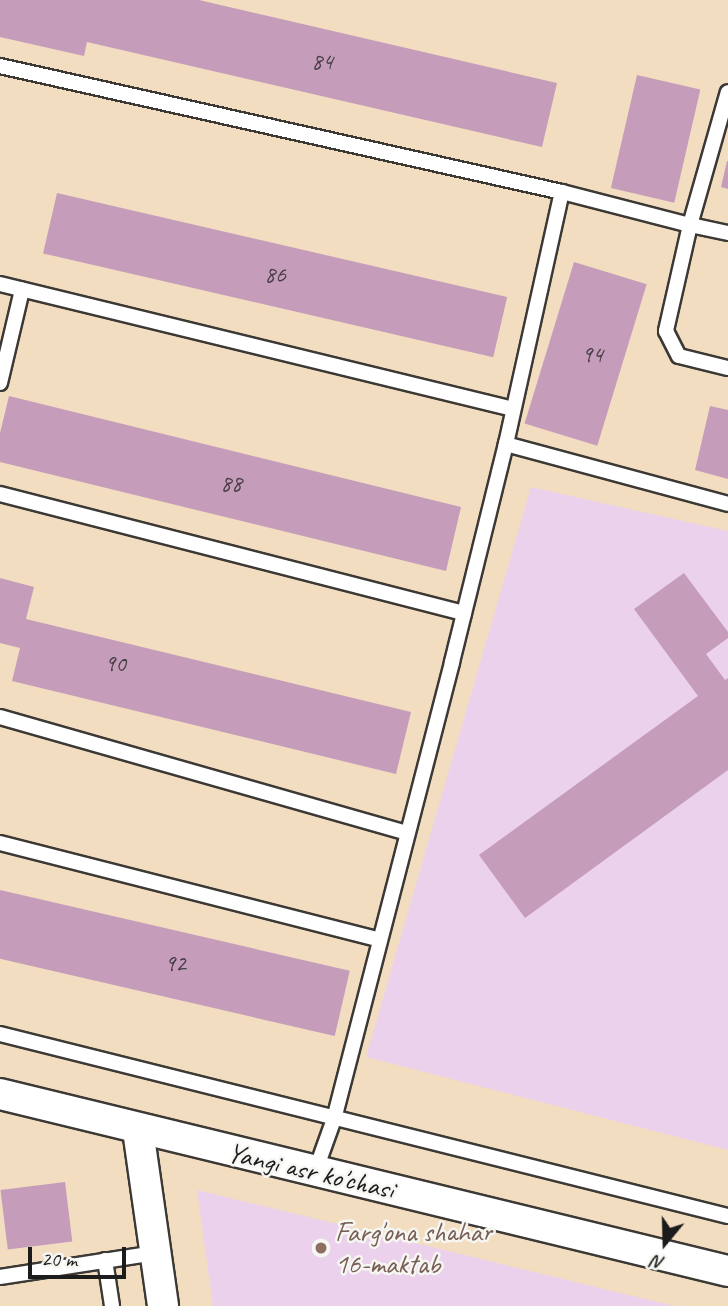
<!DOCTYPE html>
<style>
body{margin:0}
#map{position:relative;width:728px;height:1306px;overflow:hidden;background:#f2ddc0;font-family:Caveat,sans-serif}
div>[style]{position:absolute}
.built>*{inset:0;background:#ebd1eb}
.building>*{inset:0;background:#c59dba;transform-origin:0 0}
.roads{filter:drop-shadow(2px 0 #3c3935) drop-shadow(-2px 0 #3c3935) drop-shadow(0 2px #3c3935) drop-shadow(0 -2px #3c3935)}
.lane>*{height:14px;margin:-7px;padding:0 7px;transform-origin:7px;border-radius:7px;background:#fff}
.street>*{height:30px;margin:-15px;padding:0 15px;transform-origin:15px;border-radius:15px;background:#fff}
.dots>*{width:19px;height:19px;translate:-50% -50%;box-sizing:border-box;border:4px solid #f6f6f2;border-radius:50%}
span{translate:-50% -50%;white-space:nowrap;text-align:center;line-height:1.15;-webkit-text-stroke:5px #f6f6f2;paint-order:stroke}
.number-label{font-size:24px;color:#463c44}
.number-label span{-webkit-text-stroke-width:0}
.street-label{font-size:28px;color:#1c1c1c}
.education-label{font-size:28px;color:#785e54}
.left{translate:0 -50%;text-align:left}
.north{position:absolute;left:630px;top:1208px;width:70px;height:70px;-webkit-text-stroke:5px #f6f6f2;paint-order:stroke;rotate:199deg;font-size:19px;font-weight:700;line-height:28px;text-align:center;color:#1c1c1c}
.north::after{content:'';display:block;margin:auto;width:24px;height:32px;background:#1c1c1c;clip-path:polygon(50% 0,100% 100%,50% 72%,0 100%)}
.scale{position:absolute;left:28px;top:1247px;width:98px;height:32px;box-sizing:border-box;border:4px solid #1c1c1c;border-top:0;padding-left:9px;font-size:21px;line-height:24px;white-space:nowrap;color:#1c1c1c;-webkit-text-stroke:5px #f6f6f2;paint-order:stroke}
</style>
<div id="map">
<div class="built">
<div style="clip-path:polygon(531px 487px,728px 531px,728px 1150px,366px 1057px)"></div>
<div style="clip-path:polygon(197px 1190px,674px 1306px,213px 1306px)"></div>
</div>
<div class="building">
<div style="clip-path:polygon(0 0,199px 0,557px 83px,542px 147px,87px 42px,84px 56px,0 37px)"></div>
<div style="left:637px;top:75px;width:65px;height:116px;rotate:13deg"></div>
<div style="clip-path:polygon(727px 161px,728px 161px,728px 189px,721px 187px)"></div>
<div style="left:57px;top:193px;width:462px;height:62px;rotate:13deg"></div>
<div style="left:574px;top:262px;width:76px;height:169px;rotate:17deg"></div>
<div style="clip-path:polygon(9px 396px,461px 507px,446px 571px,0 462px,0 433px)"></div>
<div style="clip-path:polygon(710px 406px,728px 410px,728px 479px,695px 470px)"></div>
<div style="clip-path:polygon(684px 573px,728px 632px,728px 638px,706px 654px,725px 680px,728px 678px,728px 770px,525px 918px,479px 855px,698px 696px,634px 609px)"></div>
<div style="clip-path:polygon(0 578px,34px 587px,26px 619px,411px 712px,396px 774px,12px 681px,20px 648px,0 643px)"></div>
<div style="left:0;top:890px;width:359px;height:67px;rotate:13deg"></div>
<div style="left:65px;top:1182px;width:60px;height:65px;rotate:83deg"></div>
</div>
<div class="roads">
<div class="lane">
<div style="left:0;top:66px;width:576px;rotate:12.64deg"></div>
<div style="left:562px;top:192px;width:132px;rotate:14.5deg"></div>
<div style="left:690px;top:225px;width:138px;rotate:-74.1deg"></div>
<div style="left:728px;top:233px;width:39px;rotate:-168deg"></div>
<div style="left:690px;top:225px;width:109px;rotate:102.8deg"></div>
<div style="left:666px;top:331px;width:28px;rotate:63deg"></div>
<div style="left:679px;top:356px;width:50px;rotate:13.8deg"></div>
<div style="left:0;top:284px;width:528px;rotate:13.69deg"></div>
<div style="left:0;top:383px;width:96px;rotate:-76.7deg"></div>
<div style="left:506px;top:444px;width:230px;rotate:15.1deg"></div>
<div style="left:0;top:494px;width:479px;rotate:14.4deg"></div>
<div style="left:0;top:717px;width:422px;rotate:15.9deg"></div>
<div style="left:0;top:843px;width:390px;rotate:14.3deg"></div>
<div style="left:0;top:1034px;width:750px;rotate:14.04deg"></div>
<div style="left:315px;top:1172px;width:56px;rotate:-70.3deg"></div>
<div style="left:334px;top:1119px;width:472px;rotate:-75.5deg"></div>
<div style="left:452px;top:662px;width:225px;rotate:-76.1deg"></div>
<div style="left:506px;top:444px;width:258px;rotate:-77.5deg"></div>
<div style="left:105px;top:1260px;width:47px;rotate:81.3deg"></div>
<div style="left:0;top:1277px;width:157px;rotate:-8.8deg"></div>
</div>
<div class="street">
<div style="left:0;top:1094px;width:749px;rotate:13.67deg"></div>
<div style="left:138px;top:1130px;width:178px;rotate:81.9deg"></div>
</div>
</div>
<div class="dots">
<div style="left:321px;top:1248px;background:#8d6e63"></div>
</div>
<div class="number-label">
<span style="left:322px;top:62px">84</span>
<span style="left:275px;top:275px">86</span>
<span style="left:592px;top:355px">94</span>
<span style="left:231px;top:484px">88</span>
<span style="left:115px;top:664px">90</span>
<span style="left:175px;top:964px">92</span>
</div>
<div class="street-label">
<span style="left:311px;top:1171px;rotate:13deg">Yangi asr ko'chasi</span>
</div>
<div class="education-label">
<span class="left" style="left:335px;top:1248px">Farg'ona shahar<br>16-maktab</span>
</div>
<div class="north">N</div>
<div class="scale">20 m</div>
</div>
